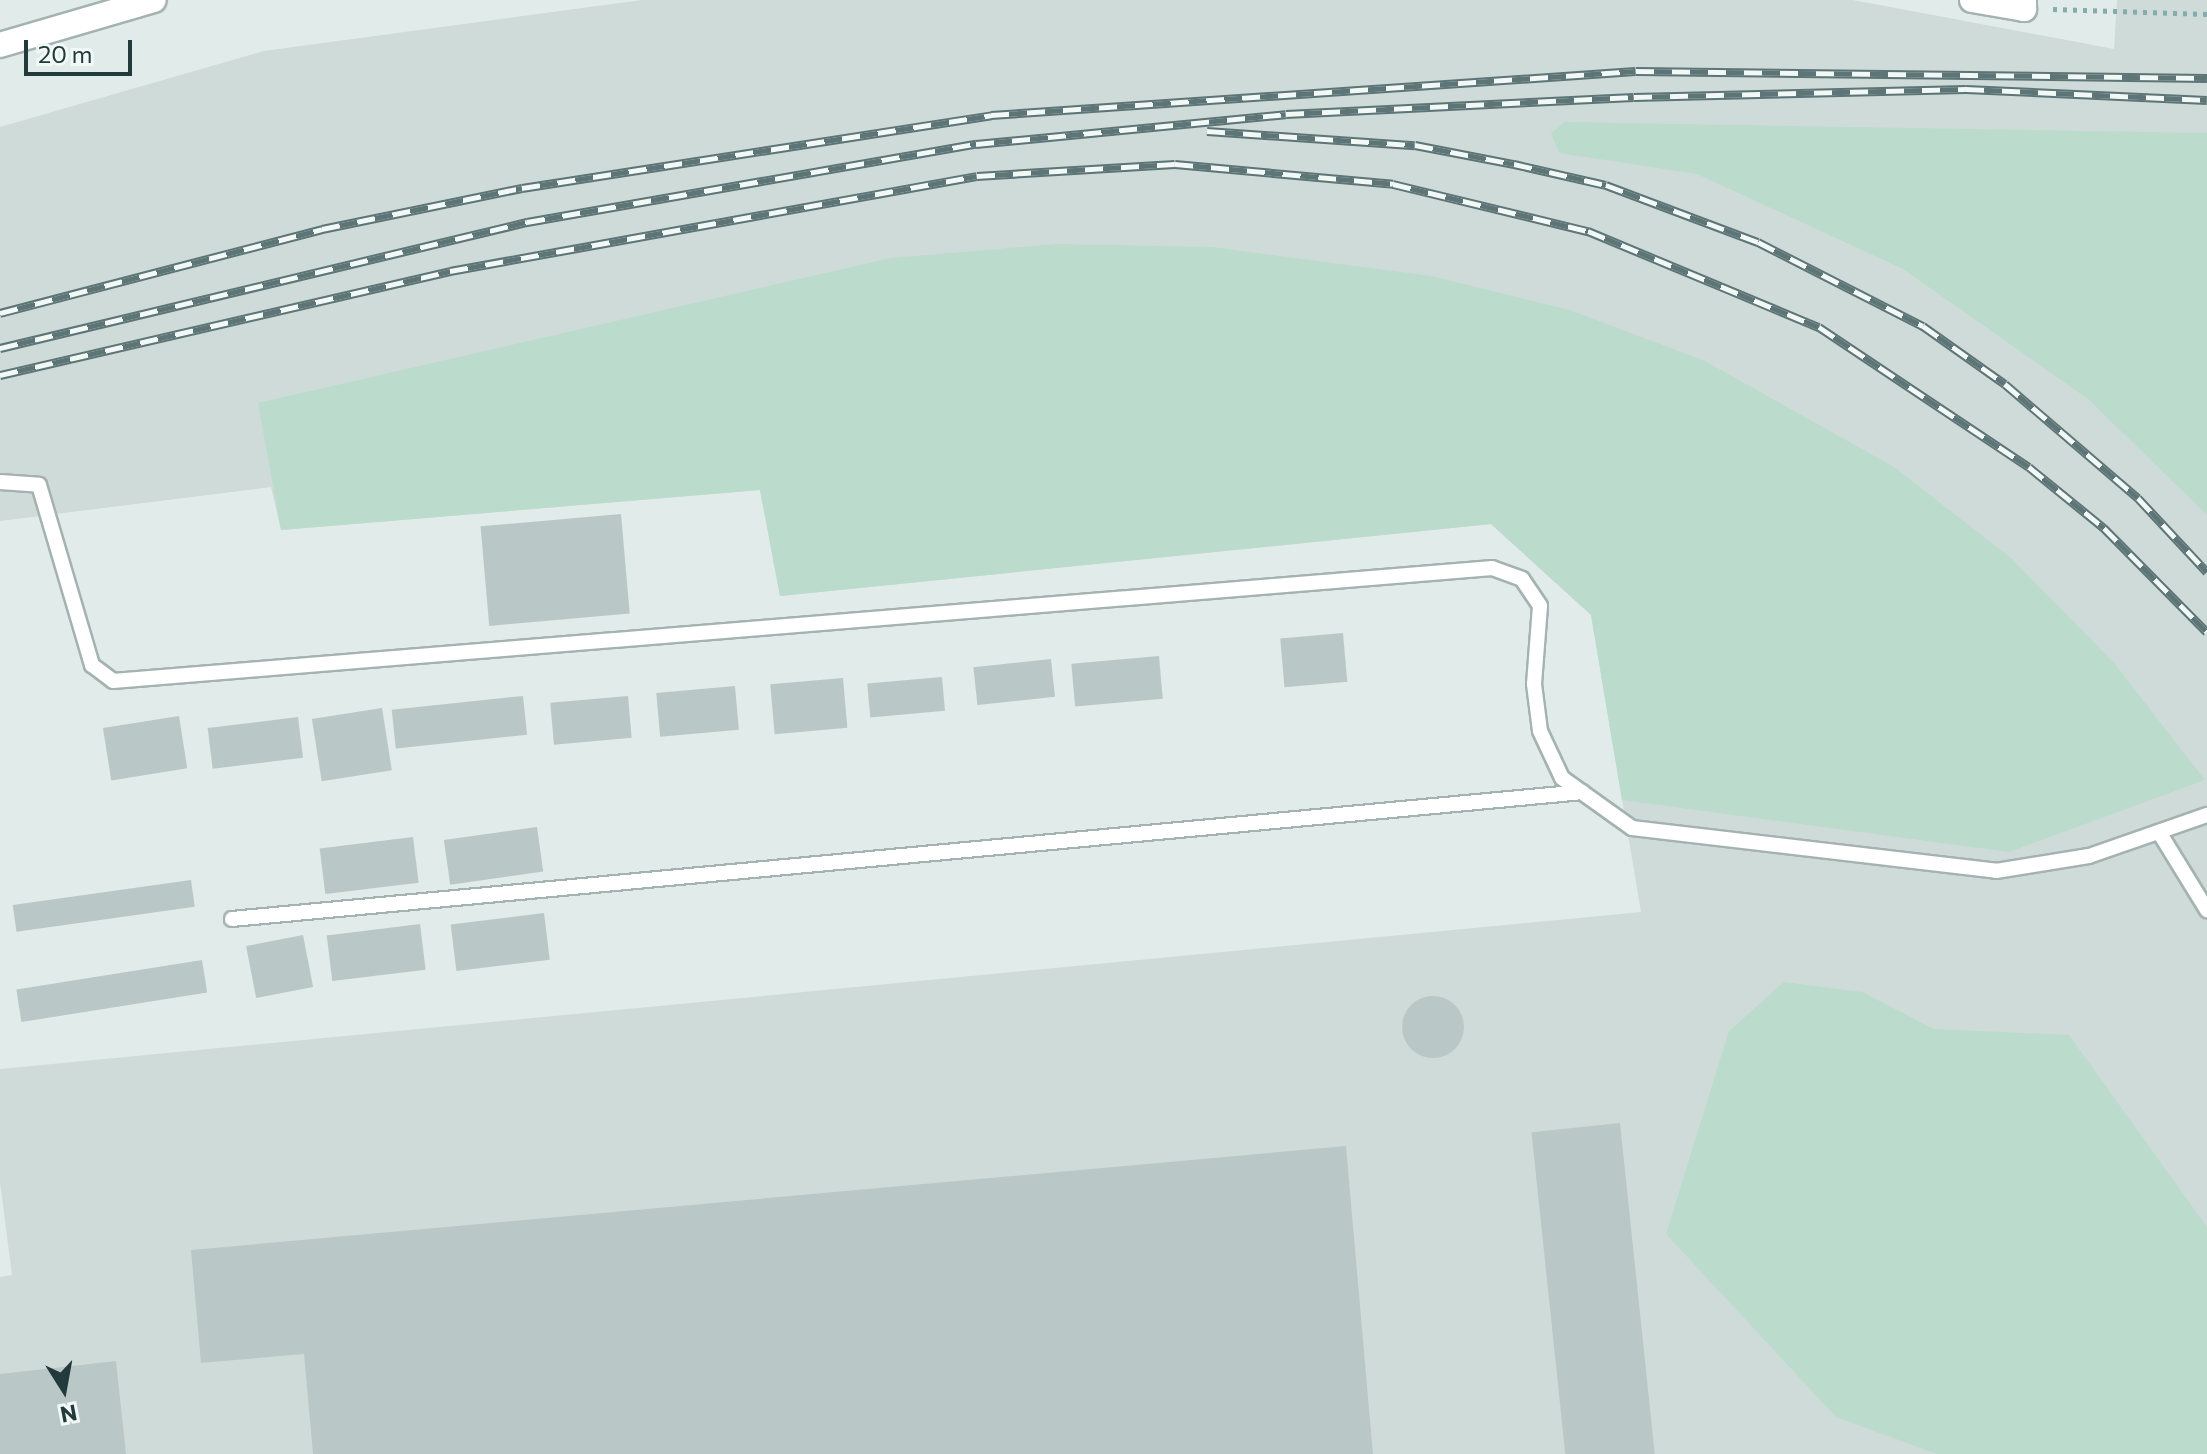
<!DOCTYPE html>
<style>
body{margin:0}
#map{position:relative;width:2207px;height:1454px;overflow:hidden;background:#e1ebe9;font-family:Commissioner,sans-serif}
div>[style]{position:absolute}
.built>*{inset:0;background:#cfdbd9}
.green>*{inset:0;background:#bbdbcd}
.building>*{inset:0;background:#b9c8c6;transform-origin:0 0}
.round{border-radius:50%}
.path>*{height:5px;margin-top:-2.5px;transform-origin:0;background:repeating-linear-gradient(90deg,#83adad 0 4px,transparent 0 10px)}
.roads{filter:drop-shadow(2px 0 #a4b2b1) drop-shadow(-2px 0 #a4b2b1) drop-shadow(0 2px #a4b2b1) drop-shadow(0 -2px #a4b2b1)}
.lane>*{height:14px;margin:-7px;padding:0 7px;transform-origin:7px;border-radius:7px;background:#fff}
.street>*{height:24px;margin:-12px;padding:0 12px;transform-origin:12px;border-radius:12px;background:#fff}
.secondary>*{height:24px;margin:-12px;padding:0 12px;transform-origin:12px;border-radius:12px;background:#fff}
.rail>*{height:9px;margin-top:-4.5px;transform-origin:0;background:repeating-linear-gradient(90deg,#f1f8f6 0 18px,#5d7576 0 36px);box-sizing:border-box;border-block:2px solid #5d7576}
span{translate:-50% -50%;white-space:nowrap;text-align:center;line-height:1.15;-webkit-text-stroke:7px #f1f8f6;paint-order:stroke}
.north{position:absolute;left:24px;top:1350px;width:80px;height:80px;-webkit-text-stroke:6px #f1f8f6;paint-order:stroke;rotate:169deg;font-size:22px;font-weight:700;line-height:32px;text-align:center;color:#223a3b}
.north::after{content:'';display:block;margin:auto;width:28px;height:36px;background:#223a3b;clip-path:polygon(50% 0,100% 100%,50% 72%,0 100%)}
.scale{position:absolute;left:24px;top:40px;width:108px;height:36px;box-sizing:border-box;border:4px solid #223a3b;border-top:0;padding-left:10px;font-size:24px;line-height:28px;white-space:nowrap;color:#223a3b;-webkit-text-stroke:6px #f1f8f6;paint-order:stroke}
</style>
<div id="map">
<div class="built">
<div style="clip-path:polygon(642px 0,1853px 0,2114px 49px,2117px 0,2207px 0,2207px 1454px,0 1454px,0 1277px,12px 1275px,0 1182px,0 1069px,1641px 912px,1591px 615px,1491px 524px,780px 596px,760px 490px,281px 530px,271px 487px,0 521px,0 127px,264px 51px)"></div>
</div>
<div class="green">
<div style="clip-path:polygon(1565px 122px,2207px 133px,2207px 515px,2088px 399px,1903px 269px,1697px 174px,1559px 153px,1551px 133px)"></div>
<div style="clip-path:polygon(1056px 244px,1212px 247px,1431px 276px,1570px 310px,1705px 361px,1894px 467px,2011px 558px,2114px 663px,2205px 780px,2009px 852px,1622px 800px,1591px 615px,1491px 524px,780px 596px,760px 490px,281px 530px,258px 403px,891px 258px)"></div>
<div style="clip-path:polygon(1784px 982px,1862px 992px,1934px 1029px,2069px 1035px,2207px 1227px,2207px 1454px,1937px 1454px,1836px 1417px,1666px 1234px,1729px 1031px)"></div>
</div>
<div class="building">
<div style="left:621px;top:514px;width:100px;height:141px;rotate:85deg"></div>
<div style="left:1343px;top:633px;width:49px;height:63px;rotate:85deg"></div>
<div style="left:1159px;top:656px;width:43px;height:88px;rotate:85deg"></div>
<div style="left:1051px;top:659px;width:38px;height:78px;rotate:84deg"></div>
<div style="left:942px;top:677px;width:34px;height:75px;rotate:85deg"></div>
<div style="left:843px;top:678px;width:50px;height:73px;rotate:85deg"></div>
<div style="left:735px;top:686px;width:44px;height:79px;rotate:85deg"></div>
<div style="left:523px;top:696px;width:39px;height:132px;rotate:84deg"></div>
<div style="left:628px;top:696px;width:42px;height:78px;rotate:85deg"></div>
<div style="left:382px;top:708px;width:63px;height:71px;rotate:81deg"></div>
<div style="left:179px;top:716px;width:53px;height:77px;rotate:81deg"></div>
<div style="left:298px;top:717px;width:41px;height:91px;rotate:83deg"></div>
<div style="left:537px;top:827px;width:45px;height:94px;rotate:82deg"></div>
<div style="left:413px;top:837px;width:46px;height:94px;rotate:83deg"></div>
<div style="left:191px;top:880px;width:27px;height:180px;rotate:82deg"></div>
<div style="left:544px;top:913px;width:47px;height:94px;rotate:83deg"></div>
<div style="left:420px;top:924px;width:46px;height:94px;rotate:83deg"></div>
<div style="left:303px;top:935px;width:53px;height:58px;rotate:79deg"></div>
<div style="left:202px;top:960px;width:33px;height:188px;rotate:81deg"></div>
<div class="round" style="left:1402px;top:996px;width:62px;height:62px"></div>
<div style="left:1620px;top:1123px;width:333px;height:89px;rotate:84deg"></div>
<div style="clip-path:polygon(1346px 1146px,1373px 1454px,313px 1454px,304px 1354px,201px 1363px,191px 1250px)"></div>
<div style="clip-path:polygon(116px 1361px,126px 1454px,0 1454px,0 1374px)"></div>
</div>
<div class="path">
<div style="left:2053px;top:9px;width:154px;rotate:1.9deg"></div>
</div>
<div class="roads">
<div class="lane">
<div style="left:0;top:482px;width:39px;rotate:4deg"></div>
<div style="left:39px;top:485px;width:188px;rotate:73.6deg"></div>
<div style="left:92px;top:665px;width:26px;rotate:37deg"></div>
<div style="left:113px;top:681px;width:1384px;rotate:-4.68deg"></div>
<div style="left:1492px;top:568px;width:32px;rotate:20deg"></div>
<div style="left:1522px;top:579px;width:32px;rotate:56deg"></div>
<div style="left:1540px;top:606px;width:78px;rotate:94.4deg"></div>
<div style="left:1534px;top:684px;width:47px;rotate:82.7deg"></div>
<div style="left:1540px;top:731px;width:52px;rotate:64.9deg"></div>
<div style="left:1562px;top:778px;width:86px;rotate:35.5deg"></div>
<div style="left:1632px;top:828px;width:367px;rotate:6.7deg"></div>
<div style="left:1996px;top:871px;width:94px;rotate:-9.2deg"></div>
<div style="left:2089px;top:856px;width:125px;rotate:-19.2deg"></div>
<div style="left:2159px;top:832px;width:92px;rotate:58.4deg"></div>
<div style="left:232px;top:919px;width:1356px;rotate:-5.37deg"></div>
</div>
<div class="street">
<div style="left:1972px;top:0;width:53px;rotate:9.8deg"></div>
<div style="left:2024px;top:9px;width:9px;rotate:-90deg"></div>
</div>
<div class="secondary">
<div style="left:0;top:45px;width:160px;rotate:-16.3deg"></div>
</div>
</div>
<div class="rail">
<div style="left:1207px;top:131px;width:208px;rotate:3.9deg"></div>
<div style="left:1415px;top:145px;width:101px;rotate:10.9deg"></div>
<div style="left:1514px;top:164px;width:94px;rotate:12.9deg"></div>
<div style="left:1606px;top:185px;width:162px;rotate:20.6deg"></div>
<div style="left:1758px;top:242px;width:185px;rotate:27deg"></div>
<div style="left:1923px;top:326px;width:100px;rotate:35.3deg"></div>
<div style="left:2005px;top:384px;width:175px;rotate:40.6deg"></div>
<div style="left:2138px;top:498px;width:101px;rotate:47deg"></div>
<div style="left:0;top:313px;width:333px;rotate:-14.6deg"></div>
<div style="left:322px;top:229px;width:204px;rotate:-11.6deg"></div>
<div style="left:522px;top:188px;width:475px;rotate:-8.8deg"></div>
<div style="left:991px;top:115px;width:646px;rotate:-3.9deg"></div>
<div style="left:1636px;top:71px;width:571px;rotate:0.7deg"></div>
<div style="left:0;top:348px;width:542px;rotate:-13.45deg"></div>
<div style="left:527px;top:222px;width:456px;rotate:-9.9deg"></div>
<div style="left:976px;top:144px;width:311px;rotate:-5.5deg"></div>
<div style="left:1286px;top:114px;width:348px;rotate:-2.8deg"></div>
<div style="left:1634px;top:97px;width:332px;rotate:-1.4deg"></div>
<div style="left:1966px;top:89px;width:241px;rotate:2.6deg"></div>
<div style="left:0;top:375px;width:462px;rotate:-13deg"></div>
<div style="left:450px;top:271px;width:535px;rotate:-10.22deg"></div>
<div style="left:977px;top:176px;width:198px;rotate:-3.5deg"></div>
<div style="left:1175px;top:164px;width:219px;rotate:5.2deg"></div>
<div style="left:1393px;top:184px;width:201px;rotate:13.6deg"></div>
<div style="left:1588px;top:231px;width:250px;rotate:22.6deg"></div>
<div style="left:1819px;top:327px;width:252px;rotate:33.7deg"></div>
<div style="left:2029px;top:467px;width:97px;rotate:39.1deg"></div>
<div style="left:2104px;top:528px;width:146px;rotate:45.3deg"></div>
</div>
<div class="north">N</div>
<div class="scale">20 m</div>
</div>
